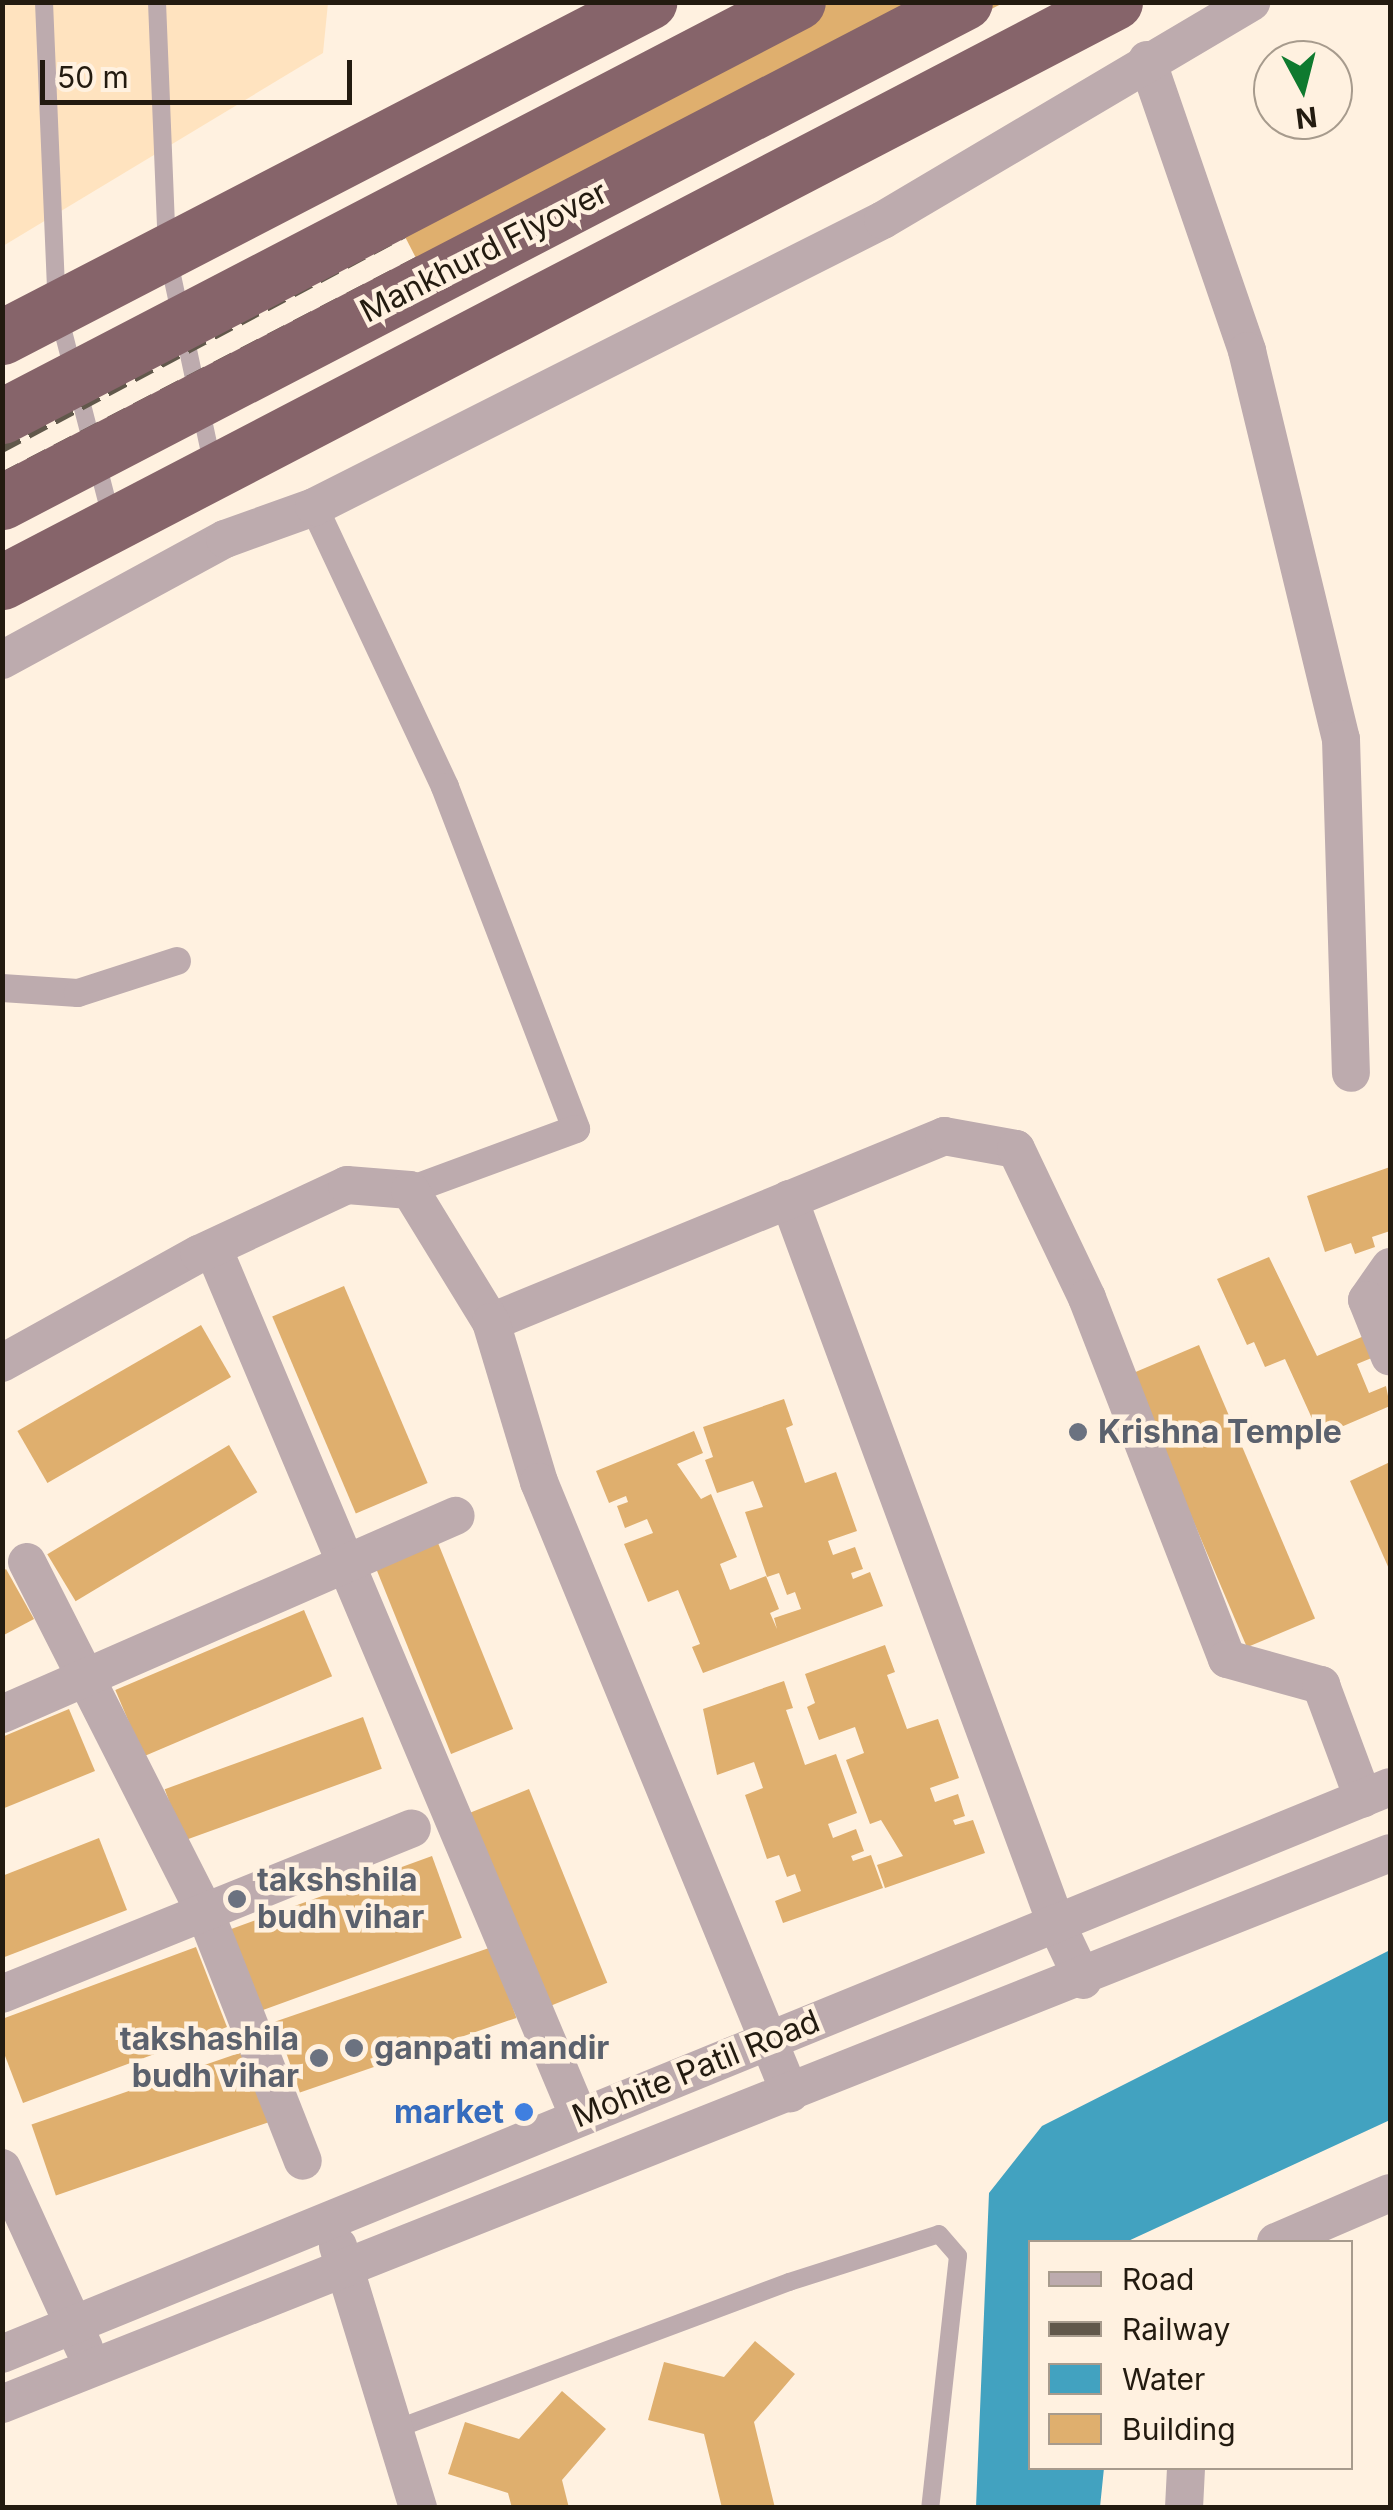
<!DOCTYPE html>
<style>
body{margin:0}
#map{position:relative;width:1393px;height:2510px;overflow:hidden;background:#fff1e0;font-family:Inter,sans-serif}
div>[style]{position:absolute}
.built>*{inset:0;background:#ffe3bf}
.water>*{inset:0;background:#42a2c0}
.building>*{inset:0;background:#dfaf6e;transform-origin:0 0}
.service>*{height:18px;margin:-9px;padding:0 9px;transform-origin:9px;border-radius:9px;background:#bdabae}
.pedestrian>*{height:28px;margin:-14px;padding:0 14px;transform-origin:14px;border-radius:14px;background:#bdabae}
.minor>*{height:38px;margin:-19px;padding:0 19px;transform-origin:19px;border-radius:19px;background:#bdabae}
.trunk>*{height:55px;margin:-27.5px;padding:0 27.5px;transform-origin:27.5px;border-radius:27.5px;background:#86646a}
.rail>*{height:8px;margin-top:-4px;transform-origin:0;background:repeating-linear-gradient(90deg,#61584b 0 20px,transparent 0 30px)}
.trunk-bridge>*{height:55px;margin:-27.5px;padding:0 27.5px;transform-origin:27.5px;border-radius:27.5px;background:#86646a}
.dots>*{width:28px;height:28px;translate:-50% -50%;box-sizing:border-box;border:5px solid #fff1e0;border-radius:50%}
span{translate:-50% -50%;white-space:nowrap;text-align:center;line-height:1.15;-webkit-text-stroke:9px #fff1e0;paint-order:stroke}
.street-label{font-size:32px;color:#231b10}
.worship-label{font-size:32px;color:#5b616d;font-weight:700}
.left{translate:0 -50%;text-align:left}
.right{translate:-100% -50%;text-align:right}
.shop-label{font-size:32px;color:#366cbe;font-weight:700}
.frame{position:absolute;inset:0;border:5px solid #231b10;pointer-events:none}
.legend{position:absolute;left:1028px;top:2240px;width:325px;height:230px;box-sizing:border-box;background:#fff1e0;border:2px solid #a79b8d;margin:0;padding:12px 18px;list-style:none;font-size:30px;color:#231b10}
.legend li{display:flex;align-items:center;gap:20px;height:50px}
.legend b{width:50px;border:2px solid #a79b8d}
.north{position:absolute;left:1253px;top:40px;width:100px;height:100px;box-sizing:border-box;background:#fff1e0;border:2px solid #a79b8d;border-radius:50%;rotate:173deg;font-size:28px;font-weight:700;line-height:40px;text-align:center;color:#231b10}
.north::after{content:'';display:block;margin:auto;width:35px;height:45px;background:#0f7a2f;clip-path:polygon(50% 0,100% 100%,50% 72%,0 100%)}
.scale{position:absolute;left:40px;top:60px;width:312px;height:45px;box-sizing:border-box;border:5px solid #231b10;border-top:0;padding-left:12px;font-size:30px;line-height:35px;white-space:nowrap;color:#231b10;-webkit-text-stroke:8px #fff1e0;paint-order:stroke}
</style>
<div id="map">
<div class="built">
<div style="clip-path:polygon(3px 3px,328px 3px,323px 53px,3px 246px)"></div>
</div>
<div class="water">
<div style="clip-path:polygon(1390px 1950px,1390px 2120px,1126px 2242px,1030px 2242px,1030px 2468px,1104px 2468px,1100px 2507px,976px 2507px,989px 2193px,1042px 2126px)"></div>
</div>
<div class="building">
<div style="clip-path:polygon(746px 2px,1005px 2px,435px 295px,381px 190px)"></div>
<div style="clip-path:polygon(1390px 1167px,1390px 1231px,1372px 1237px,1375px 1247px,1355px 1254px,1351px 1243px,1325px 1252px,1307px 1196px)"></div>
<div style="clip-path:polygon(1269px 1257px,1317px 1356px,1364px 1336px,1374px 1357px,1357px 1364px,1369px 1393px,1386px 1386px,1390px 1406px,1320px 1436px,1285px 1359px,1265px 1367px,1254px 1342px,1247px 1345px,1217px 1279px)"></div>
<div style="left:344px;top:1286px;width:214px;height:78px;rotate:67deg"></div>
<div style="left:201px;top:1325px;width:60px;height:212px;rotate:60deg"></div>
<div style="left:1199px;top:1345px;width:297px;height:74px;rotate:67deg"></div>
<div style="clip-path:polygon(784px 1399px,793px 1425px,786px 1428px,805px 1483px,836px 1472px,857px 1531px,828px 1541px,833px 1555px,855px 1547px,863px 1569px,851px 1573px,853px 1579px,870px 1572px,883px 1606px,703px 1673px,692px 1647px,700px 1644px,678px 1590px,648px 1602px,624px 1544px,653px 1533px,647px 1519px,625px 1528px,617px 1506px,628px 1502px,626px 1496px,609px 1503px,596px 1471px,694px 1431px,703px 1453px,677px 1464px,701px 1499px,711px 1494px,737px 1557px,720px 1564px,730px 1590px,766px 1576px,779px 1609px,770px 1613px,777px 1629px,774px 1618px,801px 1609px,795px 1592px,787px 1595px,779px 1573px,767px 1577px,745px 1512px,763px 1507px,753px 1481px,717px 1493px,705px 1460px,713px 1457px,703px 1427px)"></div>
<div style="left:229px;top:1445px;width:55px;height:212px;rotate:59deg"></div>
<div style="clip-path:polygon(1390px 1462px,1390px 1571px,1350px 1481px)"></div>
<div style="left:436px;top:1538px;width:206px;height:67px;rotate:68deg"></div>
<div style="clip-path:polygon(6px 1569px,34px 1619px,2px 1636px,2px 1572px)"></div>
<div style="left:304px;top:1610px;width:72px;height:205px;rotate:67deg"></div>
<div style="clip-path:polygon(885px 1645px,895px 1672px,887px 1675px,907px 1729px,938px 1719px,959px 1778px,930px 1788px,935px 1802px,958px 1794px,965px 1816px,953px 1820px,955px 1825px,973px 1820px,985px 1853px,885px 1888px,877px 1865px,903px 1856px,881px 1820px,870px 1824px,846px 1760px,864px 1753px,855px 1727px,819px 1740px,807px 1707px,815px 1703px,805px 1674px)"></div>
<div style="clip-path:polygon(784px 1681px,793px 1708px,786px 1710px,805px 1765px,836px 1754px,857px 1813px,828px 1824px,833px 1838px,856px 1829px,864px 1851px,851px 1856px,853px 1861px,871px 1855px,883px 1888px,783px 1923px,775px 1901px,801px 1891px,795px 1874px,787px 1877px,779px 1855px,767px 1859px,745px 1795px,763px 1788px,754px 1762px,717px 1775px,703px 1709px)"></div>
<div style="clip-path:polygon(69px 1709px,95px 1771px,2px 1809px,2px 1737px)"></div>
<div style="left:363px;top:1717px;width:55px;height:211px;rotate:70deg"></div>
<div style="left:529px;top:1789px;width:209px;height:65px;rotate:68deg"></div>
<div style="clip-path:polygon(99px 1838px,127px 1910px,2px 1958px,2px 1876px)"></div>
<div style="left:432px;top:1856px;width:87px;height:218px;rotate:70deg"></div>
<div style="clip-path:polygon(196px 1947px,227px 2027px,23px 2103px,2px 2048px,2px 2019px)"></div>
<div style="left:492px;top:1947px;width:75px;height:229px;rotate:71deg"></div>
<div style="left:248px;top:2050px;width:75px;height:229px;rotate:71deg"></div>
<div style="clip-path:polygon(755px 2341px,795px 2374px,754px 2422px,775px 2508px,722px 2508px,704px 2434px,648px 2420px,664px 2362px,724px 2377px)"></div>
<div style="clip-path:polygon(562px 2391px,606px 2429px,562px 2480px,569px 2508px,512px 2508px,508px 2493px,448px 2474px,465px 2422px,519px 2439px)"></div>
</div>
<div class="service">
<div style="left:44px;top:2px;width:306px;rotate:87.6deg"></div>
<div style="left:57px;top:308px;width:219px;rotate:75.5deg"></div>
<div style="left:157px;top:2px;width:250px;rotate:87.7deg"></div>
<div style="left:167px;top:252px;width:220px;rotate:77.9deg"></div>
<div style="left:396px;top:2429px;width:420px;rotate:-20.5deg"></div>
<div style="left:789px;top:2282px;width:157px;rotate:-17.7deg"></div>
<div style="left:939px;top:2234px;width:29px;rotate:49deg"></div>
<div style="left:958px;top:2256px;width:254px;rotate:96.3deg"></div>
</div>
<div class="pedestrian">
<div style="left:314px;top:507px;width:309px;rotate:64.9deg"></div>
<div style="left:445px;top:787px;width:366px;rotate:69deg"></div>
<div style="left:576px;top:1129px;width:177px;rotate:159.8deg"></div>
<div style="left:2px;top:988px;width:76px;rotate:3.8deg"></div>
<div style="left:78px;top:993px;width:104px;rotate:-17.9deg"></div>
</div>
<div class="minor">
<div style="left:1147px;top:60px;width:308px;rotate:71deg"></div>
<div style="left:1247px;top:351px;width:399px;rotate:76.4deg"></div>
<div style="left:1341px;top:739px;width:334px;rotate:88.3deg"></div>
<div style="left:2px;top:660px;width:254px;rotate:-28.5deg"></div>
<div style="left:225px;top:539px;width:95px;rotate:-19.8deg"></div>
<div style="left:314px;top:507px;width:637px;rotate:-26.77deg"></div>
<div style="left:883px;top:220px;width:428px;rotate:-30.6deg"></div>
<div style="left:789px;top:1199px;width:772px;rotate:69.76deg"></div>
<div style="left:1056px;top:1923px;width:63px;rotate:64.7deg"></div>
<div style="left:213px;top:1248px;width:943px;rotate:67.16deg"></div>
<div style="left:1390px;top:1267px;width:40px;rotate:124.9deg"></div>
<div style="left:1367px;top:1300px;width:61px;rotate:68deg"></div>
<div style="left:491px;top:1322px;width:490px;rotate:-22.3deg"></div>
<div style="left:944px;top:1136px;width:73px;rotate:10.2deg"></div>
<div style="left:1016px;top:1149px;width:165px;rotate:64.5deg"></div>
<div style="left:1087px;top:1298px;width:387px;rotate:68.8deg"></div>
<div style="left:1227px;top:1659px;width:98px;rotate:15.5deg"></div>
<div style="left:1321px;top:1685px;width:121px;rotate:69.6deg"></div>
<div style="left:2px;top:1363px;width:225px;rotate:-29deg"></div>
<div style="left:199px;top:1254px;width:163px;rotate:-25deg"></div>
<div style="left:347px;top:1185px;width:63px;rotate:4.5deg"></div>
<div style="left:410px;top:1190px;width:155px;rotate:58.5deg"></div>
<div style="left:491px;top:1322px;width:167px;rotate:73.3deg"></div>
<div style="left:539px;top:1482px;width:661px;rotate:67.67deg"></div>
<div style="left:27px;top:1562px;width:396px;rotate:63.1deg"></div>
<div style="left:206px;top:1915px;width:264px;rotate:68.5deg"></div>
<div style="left:2px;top:1714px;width:495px;rotate:-23.6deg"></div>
<div style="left:2px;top:1994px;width:442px;rotate:-22deg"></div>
<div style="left:2px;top:2168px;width:198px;rotate:65.5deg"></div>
<div style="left:1276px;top:2242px;width:124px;rotate:-23.3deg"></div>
<div style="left:338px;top:2246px;width:274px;rotate:73deg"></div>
<div style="left:2px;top:2354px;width:1499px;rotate:-22.22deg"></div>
<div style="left:2px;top:2404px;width:1493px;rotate:-21.65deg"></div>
<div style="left:1184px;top:2508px;width:40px;rotate:-87.1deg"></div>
</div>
<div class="trunk">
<div style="left:2px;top:337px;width:729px;rotate:-27.37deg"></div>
<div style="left:2px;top:582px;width:1255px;rotate:-27.52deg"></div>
</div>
<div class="rail">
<div style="left:2px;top:449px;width:456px;rotate:-28.1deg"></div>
<div style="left:2px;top:476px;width:469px;rotate:-27.4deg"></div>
</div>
<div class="trunk-bridge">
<div style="left:2px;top:416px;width:897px;rotate:-27.48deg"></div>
<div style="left:2px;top:502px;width:1085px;rotate:-27.44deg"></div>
</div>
<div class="dots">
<div style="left:1078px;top:1432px;background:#6b7280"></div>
<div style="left:237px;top:1899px;background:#6b7280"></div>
<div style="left:354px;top:2048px;background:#6b7280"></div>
<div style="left:319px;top:2058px;background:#6b7280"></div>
<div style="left:524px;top:2112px;background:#3f7fe0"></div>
</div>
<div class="street-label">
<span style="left:484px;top:252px;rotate:-27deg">Mankhurd Flyover</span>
<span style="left:696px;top:2069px;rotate:-22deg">Mohite Patil Road</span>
</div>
<div class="worship-label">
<span class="left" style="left:1098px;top:1432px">Krishna Temple</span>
<span class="left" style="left:257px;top:1899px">takshshila<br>budh vihar</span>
<span class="right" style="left:299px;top:2058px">takshashila<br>budh vihar</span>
<span class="left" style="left:374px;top:2048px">ganpati mandir</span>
</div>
<div class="shop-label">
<span class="right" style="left:504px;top:2112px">market</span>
</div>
<div class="frame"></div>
<ul class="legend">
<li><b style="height:12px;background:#bdabae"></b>Road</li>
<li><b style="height:12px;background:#61584b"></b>Railway</li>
<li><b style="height:28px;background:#42a2c0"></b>Water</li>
<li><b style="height:28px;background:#dfaf6e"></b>Building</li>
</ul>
<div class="north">N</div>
<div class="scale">50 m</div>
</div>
